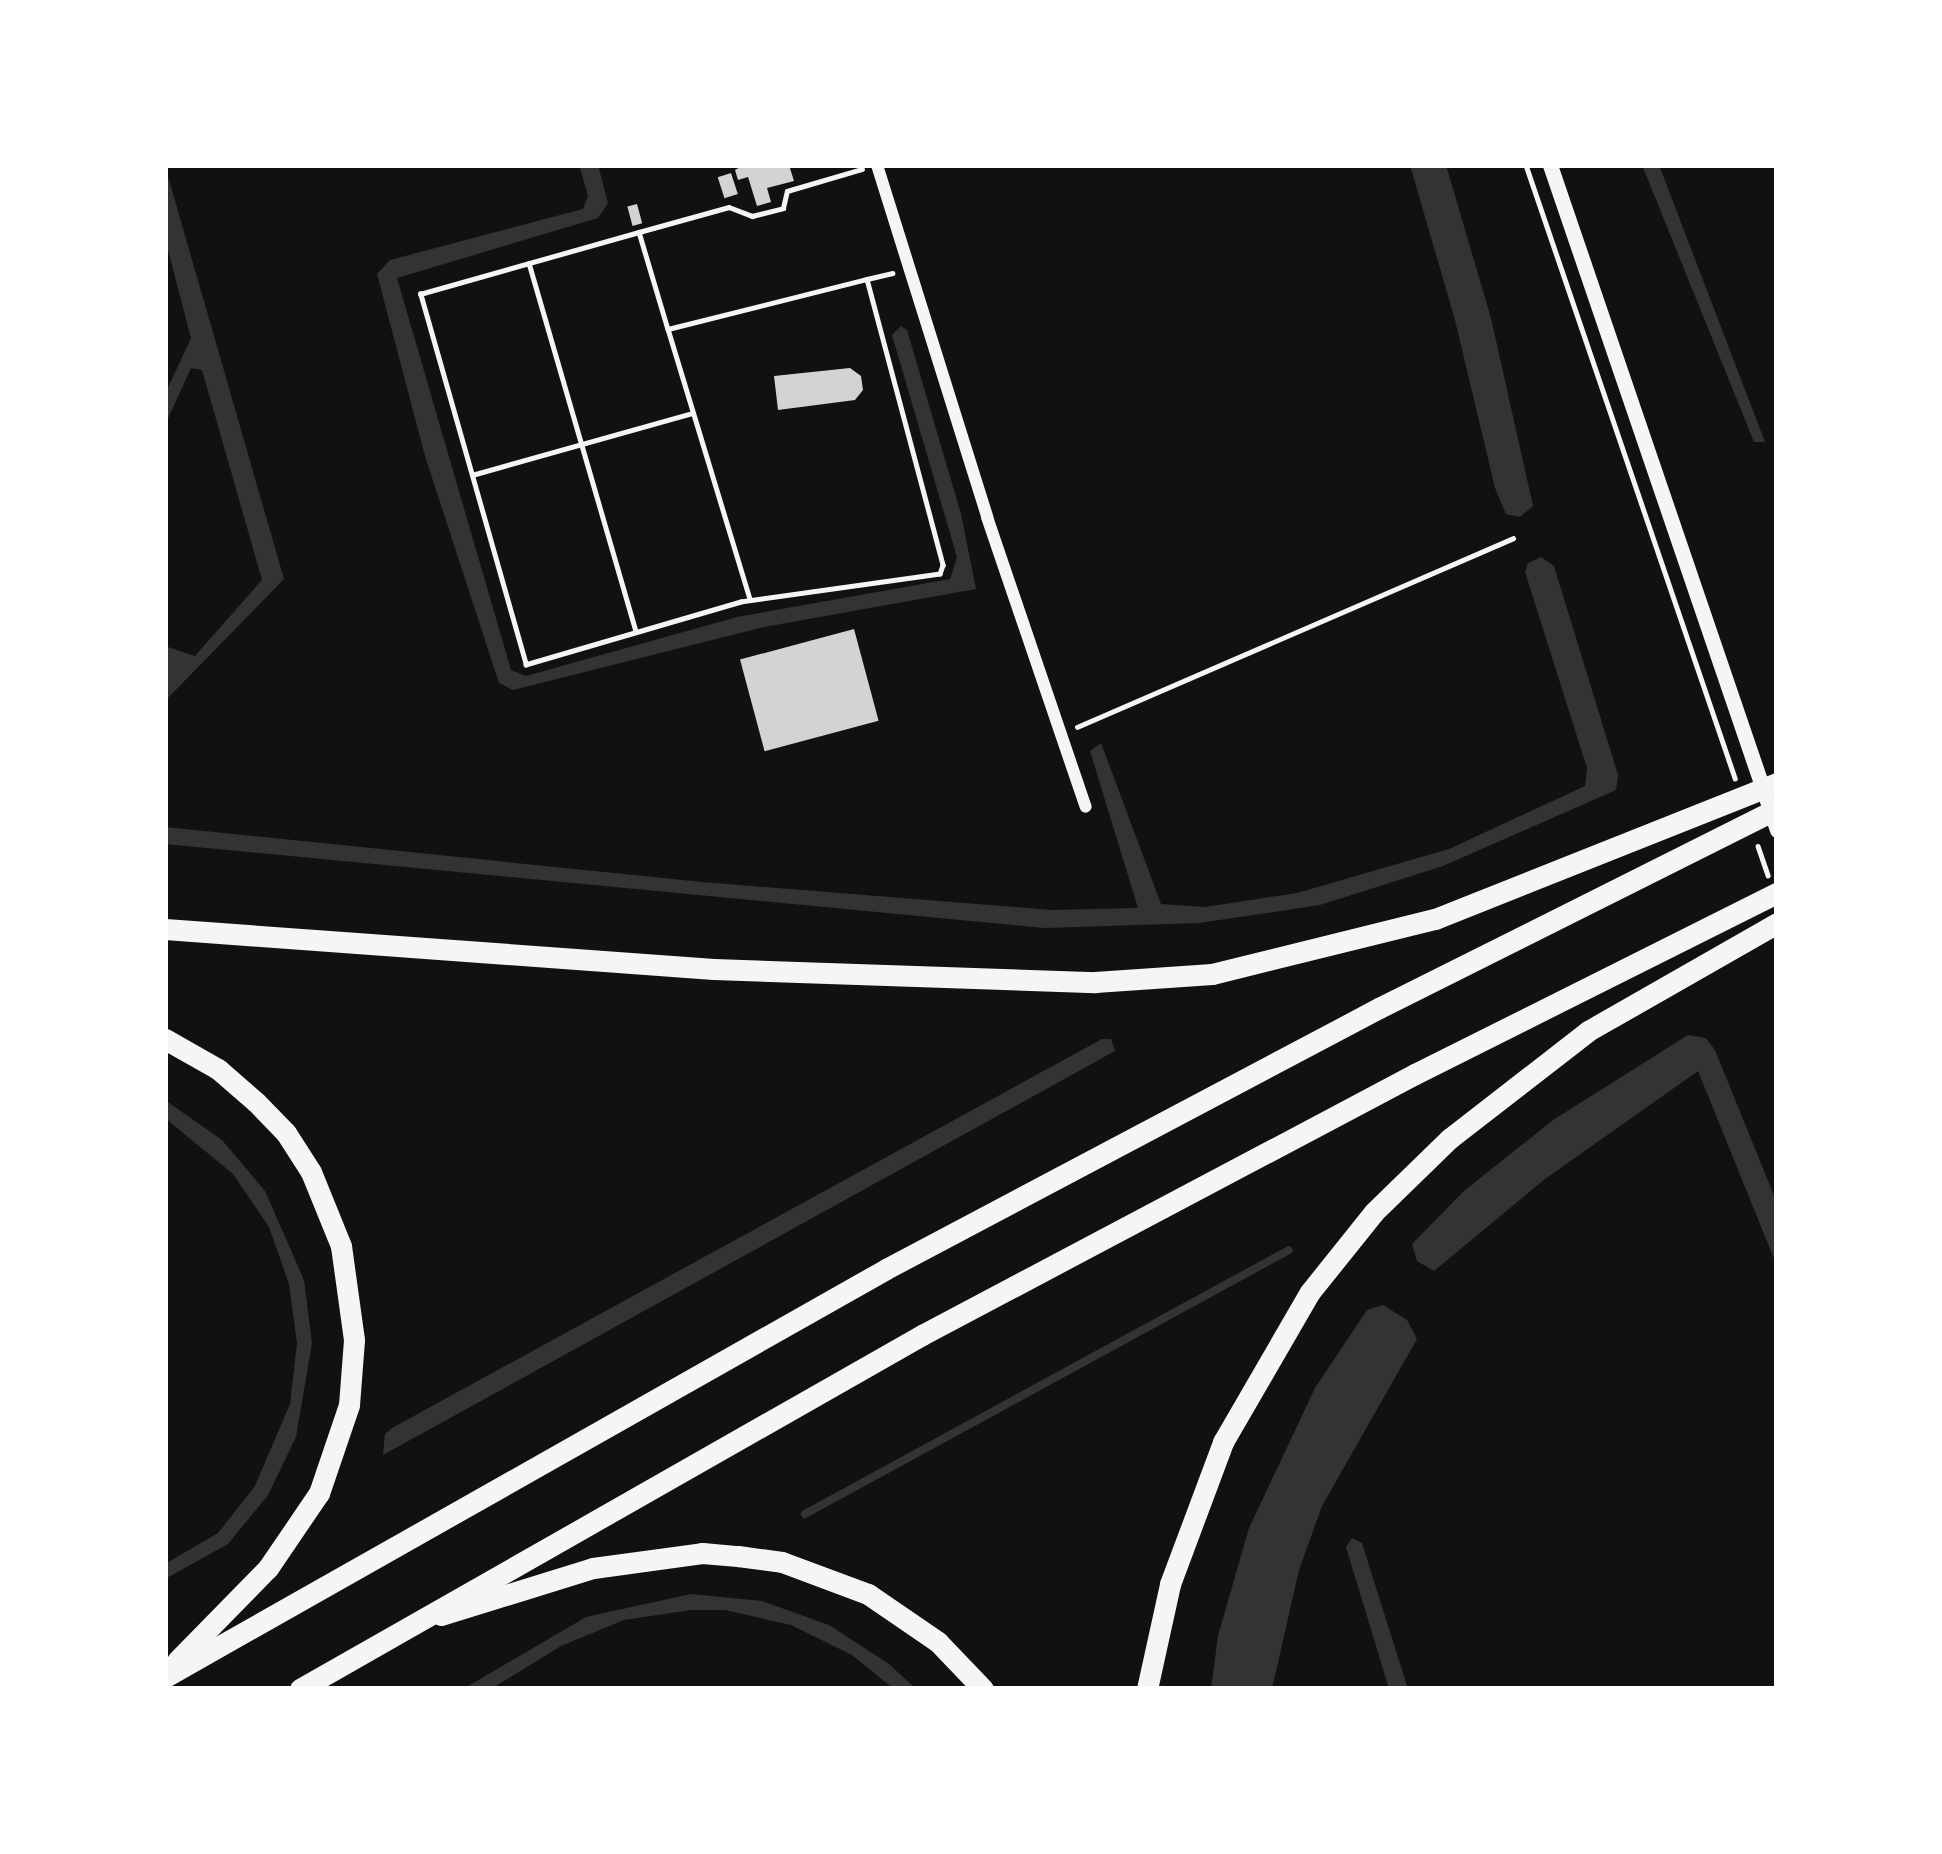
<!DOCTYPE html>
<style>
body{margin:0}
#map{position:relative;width:1942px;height:1854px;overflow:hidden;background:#111;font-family:"PT Sans",sans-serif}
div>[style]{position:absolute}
.water>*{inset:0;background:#333}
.stream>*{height:8px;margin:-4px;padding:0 4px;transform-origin:4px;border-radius:4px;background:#333}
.building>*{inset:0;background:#d3d3d3;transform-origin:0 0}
.path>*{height:4.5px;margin:-2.25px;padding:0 2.25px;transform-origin:2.25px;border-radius:2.25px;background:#f5f5f5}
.minor>*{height:12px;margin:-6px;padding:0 6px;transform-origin:6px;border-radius:6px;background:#f5f5f5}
.tertiary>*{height:15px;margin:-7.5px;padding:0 7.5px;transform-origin:7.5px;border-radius:7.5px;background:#f5f5f5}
.motorway>*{height:21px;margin:-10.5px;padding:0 10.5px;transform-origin:10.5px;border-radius:10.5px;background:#f5f5f5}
span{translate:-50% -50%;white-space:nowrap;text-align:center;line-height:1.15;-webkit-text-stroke:9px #fff;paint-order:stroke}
.frame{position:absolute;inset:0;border:168px solid #fff;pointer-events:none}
</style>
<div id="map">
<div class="water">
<div style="clip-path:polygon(579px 165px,598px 165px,608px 203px,598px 218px,397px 278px,511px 670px,526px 676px,737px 617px,950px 579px,957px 557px,892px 335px,901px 326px,907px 330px,961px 514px,976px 589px,764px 627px,513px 690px,499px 683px,425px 456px,377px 274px,390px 260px,583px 209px,588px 196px)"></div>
<div style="clip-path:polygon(1410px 165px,1446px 165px,1491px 318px,1533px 506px,1520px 517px,1506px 514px,1495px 488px,1455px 320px)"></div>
<div style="clip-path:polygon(1642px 165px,1659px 165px,1765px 442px,1754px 442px)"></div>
<div style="clip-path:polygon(165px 166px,284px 579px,165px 701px,165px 646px,195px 656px,262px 580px,202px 370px,191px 368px,165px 425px,165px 394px,191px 338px,165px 239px)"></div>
<div style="clip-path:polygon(1541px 557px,1554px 566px,1618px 775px,1616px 790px,1443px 866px,1320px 905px,1199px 923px,1045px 928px,165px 844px,165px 827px,702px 882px,1052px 910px,1138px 908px,1090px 751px,1101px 743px,1161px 904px,1205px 907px,1297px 893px,1449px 849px,1585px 786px,1587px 768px,1525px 572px,1528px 563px)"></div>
<div style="clip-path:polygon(1688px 1035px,1706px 1038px,1715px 1050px,1777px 1203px,1777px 1266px,1698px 1071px,1545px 1179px,1434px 1271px,1417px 1261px,1412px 1244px,1464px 1191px,1553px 1120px)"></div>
<div style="clip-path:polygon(1102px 1039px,1111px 1039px,1115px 1051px,383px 1455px,385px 1434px,392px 1428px)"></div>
<div style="clip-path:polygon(165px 1100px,222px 1140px,265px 1191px,304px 1280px,312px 1343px,296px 1437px,268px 1495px,228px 1544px,165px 1579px,165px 1564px,218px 1533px,255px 1486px,290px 1404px,297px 1343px,289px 1284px,269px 1227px,233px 1174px,165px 1118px)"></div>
<div style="clip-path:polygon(1383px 1305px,1407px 1320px,1417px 1339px,1322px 1506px,1299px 1570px,1272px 1689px,1211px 1689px,1218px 1636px,1249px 1528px,1315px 1388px,1367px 1310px)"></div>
<div style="clip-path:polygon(1352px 1538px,1362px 1543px,1408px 1689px,1389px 1689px,1346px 1547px)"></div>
<div style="clip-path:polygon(691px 1594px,762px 1601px,829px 1625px,889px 1664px,916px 1689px,894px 1689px,852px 1655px,791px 1625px,725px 1610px,691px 1610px,624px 1620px,561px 1646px,491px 1689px,463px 1689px,586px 1617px)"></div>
</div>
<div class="stream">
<div style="left:805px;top:1514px;width:551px;rotate:-28.61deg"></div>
</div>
<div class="building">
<div style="clip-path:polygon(744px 165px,789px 165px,794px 181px,767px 188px,771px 202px,757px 206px,748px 177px,738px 180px,735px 170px)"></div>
<div style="left:731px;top:173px;width:22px;height:14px;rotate:72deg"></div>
<div style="left:637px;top:204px;width:20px;height:10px;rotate:75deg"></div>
<div style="clip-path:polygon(850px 368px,861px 376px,863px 390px,855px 400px,778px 410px,774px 376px)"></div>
<div style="left:854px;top:629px;width:95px;height:118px;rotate:75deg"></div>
</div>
<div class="path">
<div style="left:1526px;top:165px;width:648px;rotate:71.17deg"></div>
<div style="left:639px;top:232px;width:93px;rotate:-15.5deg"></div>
<div style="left:729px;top:207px;width:25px;rotate:21deg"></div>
<div style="left:752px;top:216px;width:32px;rotate:-14deg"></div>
<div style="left:783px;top:208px;width:17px;rotate:-77deg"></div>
<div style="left:787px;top:191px;width:78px;rotate:-16.3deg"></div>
<div style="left:529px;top:263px;width:384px;rotate:73.8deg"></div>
<div style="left:867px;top:279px;width:296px;rotate:75.1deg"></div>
<div style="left:943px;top:565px;width:9px;rotate:108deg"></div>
<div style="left:940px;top:574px;width:201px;rotate:172deg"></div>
<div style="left:741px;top:602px;width:224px;rotate:163.7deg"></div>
<div style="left:526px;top:665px;width:386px;rotate:-105.9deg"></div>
<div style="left:420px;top:294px;width:228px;rotate:-15.8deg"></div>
<div style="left:639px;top:232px;width:101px;rotate:73.4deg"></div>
<div style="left:668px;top:329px;width:205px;rotate:-14.1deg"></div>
<div style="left:867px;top:279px;width:26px;rotate:-13deg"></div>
<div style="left:668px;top:329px;width:282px;rotate:73.1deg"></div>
<div style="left:472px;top:475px;width:229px;rotate:-15.7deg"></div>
<div style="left:1077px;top:727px;width:475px;rotate:-23.4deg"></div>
<div style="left:1758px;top:846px;width:31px;rotate:71deg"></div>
</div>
<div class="minor">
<div style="left:877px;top:165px;width:369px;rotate:72.6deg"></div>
<div style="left:987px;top:517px;width:306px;rotate:71.2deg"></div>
</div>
<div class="tertiary">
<div style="left:1550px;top:165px;width:703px;rotate:71.15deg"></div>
</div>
<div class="motorway">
<div style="left:165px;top:929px;width:550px;rotate:4.17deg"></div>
<div style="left:714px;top:969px;width:381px;rotate:2deg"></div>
<div style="left:1095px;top:982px;width:117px;rotate:-3.9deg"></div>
<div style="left:1212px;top:974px;width:230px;rotate:-13.9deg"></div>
<div style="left:1435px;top:919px;width:368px;rotate:-21.7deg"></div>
<div style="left:165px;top:1039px;width:61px;rotate:29.5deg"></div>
<div style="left:218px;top:1069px;width:50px;rotate:41deg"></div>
<div style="left:256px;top:1102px;width:43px;rotate:45.9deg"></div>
<div style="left:286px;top:1133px;width:46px;rotate:57.3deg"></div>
<div style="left:311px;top:1172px;width:80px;rotate:67.9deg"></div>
<div style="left:341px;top:1246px;width:95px;rotate:82.1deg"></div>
<div style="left:354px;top:1340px;width:65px;rotate:94.4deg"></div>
<div style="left:349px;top:1405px;width:93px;rotate:108.8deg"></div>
<div style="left:319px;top:1493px;width:91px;rotate:124.2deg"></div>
<div style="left:268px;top:1568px;width:130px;rotate:134.4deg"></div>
<div style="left:441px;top:1615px;width:159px;rotate:-17.2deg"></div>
<div style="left:593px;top:1568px;width:110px;rotate:-7.8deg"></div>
<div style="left:702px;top:1553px;width:36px;rotate:5deg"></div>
<div style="left:738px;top:1556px;width:44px;rotate:7.8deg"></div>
<div style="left:782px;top:1562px;width:92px;rotate:20.4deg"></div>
<div style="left:868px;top:1594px;width:85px;rotate:34.4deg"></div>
<div style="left:938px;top:1642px;width:65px;rotate:46.2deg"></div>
<div style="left:165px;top:1677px;width:828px;rotate:-29.5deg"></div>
<div style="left:886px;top:1269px;width:558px;rotate:-27.9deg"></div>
<div style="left:1379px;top:1008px;width:445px;rotate:-26.6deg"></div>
<div style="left:300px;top:1689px;width:716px;rotate:-29.65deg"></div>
<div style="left:922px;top:1335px;width:558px;rotate:-27.9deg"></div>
<div style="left:1415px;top:1074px;width:405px;rotate:-26.6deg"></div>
<div style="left:1147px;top:1689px;width:107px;rotate:-77.6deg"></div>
<div style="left:1170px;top:1584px;width:152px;rotate:-69.5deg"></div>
<div style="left:1223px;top:1442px;width:173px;rotate:-59.9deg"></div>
<div style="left:1310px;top:1292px;width:102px;rotate:-51.3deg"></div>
<div style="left:1374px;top:1212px;width:105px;rotate:-44.2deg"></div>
<div style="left:1449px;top:1139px;width:176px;rotate:-37.8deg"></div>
<div style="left:1588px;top:1031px;width:218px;rotate:-29.7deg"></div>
</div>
<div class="frame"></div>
</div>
